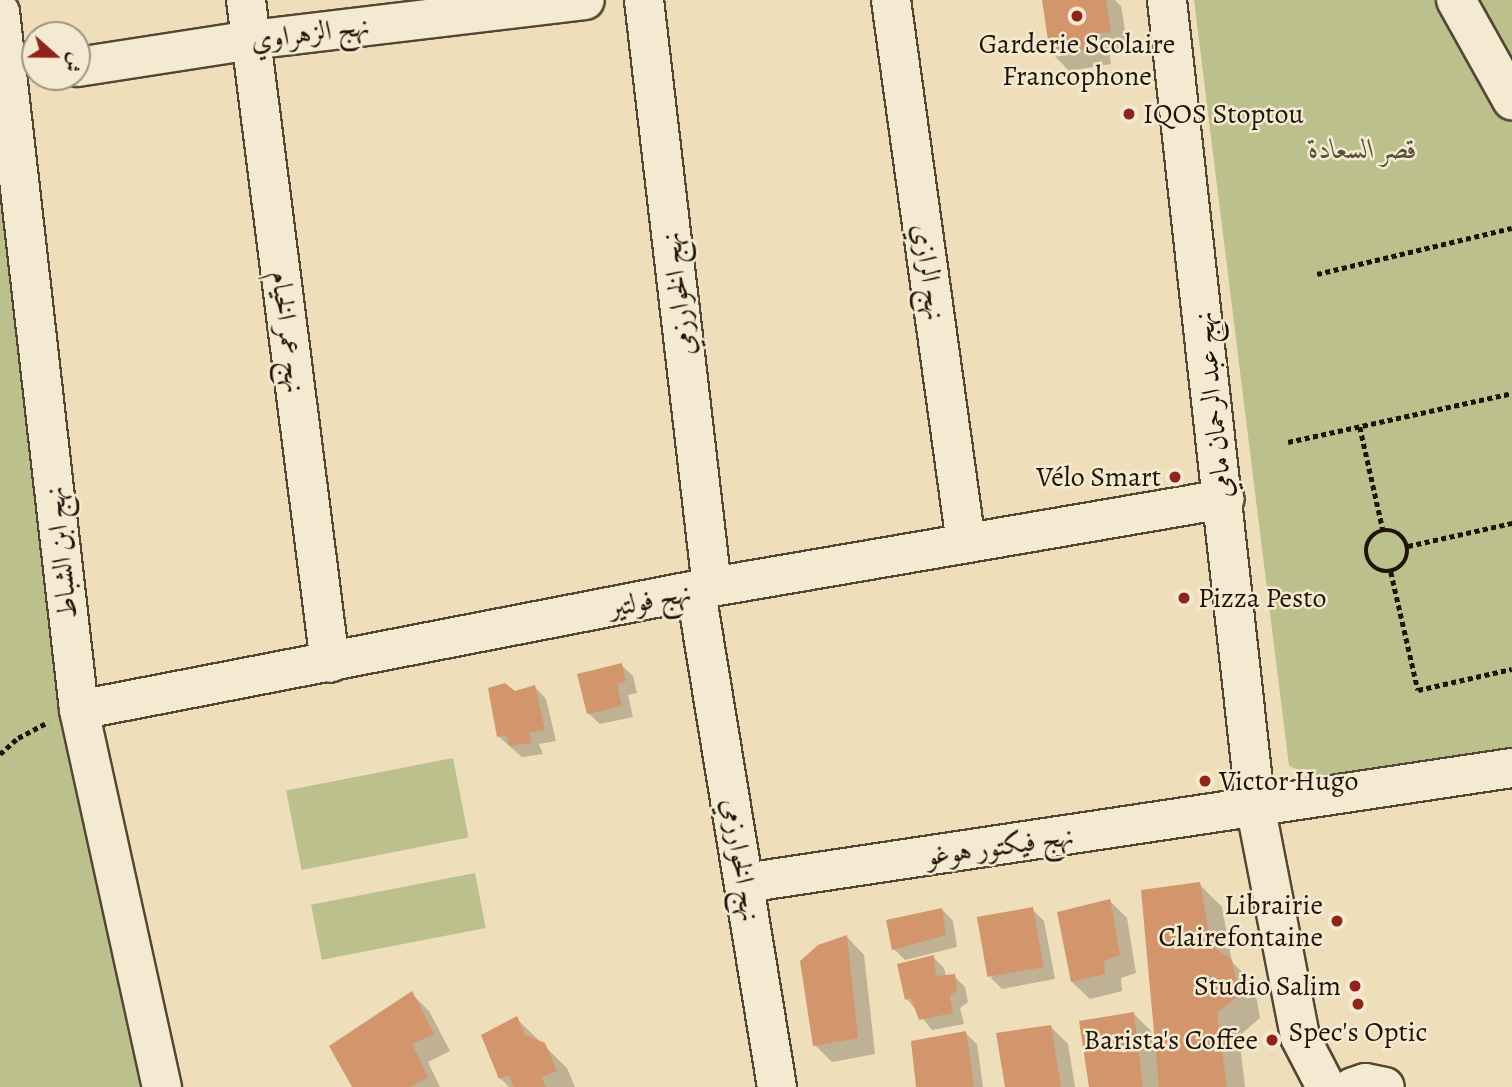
<!DOCTYPE html>
<meta charset="utf-8">
<style>
body{margin:0}
#map{position:relative;width:1512px;height:1087px;overflow:hidden;background:#eedeba;font-family:Alegreya,Amiri,serif}
div>[style]{position:absolute}
.green>*{inset:0;background:#bbc08d;transform-origin:0 0}
.shadow>*{inset:0;background:#0003}
.building>*{inset:0;background:#d3966c;transform-origin:0 0}
.path>*{height:4.5px;margin-top:-2.25px;transform-origin:0;background:repeating-linear-gradient(90deg,#201408 0 5px,transparent 0 8.5px)}
.path>.ring{margin:-2.25px;padding:0;box-sizing:content-box;background:none;border:4.5px solid #201408;border-radius:50%}
.roads{filter:drop-shadow(2px 0 #544634) drop-shadow(-2px 0 #544634) drop-shadow(0 2px #544634) drop-shadow(0 -2px #544634)}
.minor>*{height:38px;margin:-19px;padding:0 19px;transform-origin:19px;border-radius:19px;background:#f4ead2}
.dots>*{width:19px;height:19px;translate:-50% -50%;box-sizing:border-box;border:4px solid #f4ead2;border-radius:50%}
span{translate:-50% -50%;white-space:nowrap;text-align:center;line-height:1.15;-webkit-text-stroke:5px #f4ead2;paint-order:stroke}
.street-label{font-size:28px;color:#201408}
.poi-label{font-size:28px;color:#201408}
.left{translate:0 -50%;text-align:left}
.right{translate:-100% -50%;text-align:right}
.park-label{font-size:28px;color:#565037;font-style:italic}
.north{position:absolute;left:21px;top:21px;width:70px;height:70px;box-sizing:border-box;background:#f4ead2;border:2px solid #9f9481;border-radius:50%;rotate:111deg;font-size:19px;font-weight:700;line-height:28px;text-align:center;color:#201408}
.north::after{content:'';display:block;margin:auto;width:24px;height:32px;background:#8f2418;clip-path:polygon(50% 0,100% 100%,50% 72%,0 100%)}
</style>
<div id="map">
<div class="green">
<div style="clip-path:polygon(1194px 0,1512px 0,1512px 747px,1332px 784px,1289px 766px)"></div>
<div style="clip-path:polygon(0 173px,149px 1087px,0 1087px)"></div>
<div style="left:453px;top:758px;width:81px;height:170px;rotate:79deg"></div>
<div style="left:475px;top:873px;width:56px;height:167px;rotate:79deg"></div>
</div>
<div class="shadow">
<div style="clip-path:polygon(1044px 0,1115px 0,1121px 6px,1128px 49px,1109px 51px,1111px 64px,1069px 71px,1052px 53px)"></div>
<div style="clip-path:polygon(621px 665px,633px 676px,637px 693px,628px 695px,633px 717px,600px 724px,588px 713px)"></div>
<div style="clip-path:polygon(535px 687px,546px 699px,556px 741px,539px 744px,543px 754px,522px 757px,498px 736px,514px 693px)"></div>
<div style="clip-path:polygon(1199px 884px,1222px 907px,1232px 962px,1254px 984px,1260px 1018px,1239px 1036px,1245px 1087px,1090px 1087px,1134px 1014px,1151px 1031px,1159px 1070px)"></div>
<div style="clip-path:polygon(1110px 901px,1127px 918px,1136px 973px,1121px 978px,1122px 991px,1090px 999px,1072px 982px)"></div>
<div style="clip-path:polygon(942px 909px,953px 921px,957px 947px,905px 960px,894px 949px)"></div>
<div style="clip-path:polygon(1032px 909px,1044px 921px,1055px 979px,1002px 989px,991px 978px)"></div>
<div style="clip-path:polygon(847px 937px,864px 955px,875px 1054px,832px 1062px,815px 1045px)"></div>
<div style="clip-path:polygon(933px 957px,944px 968px,946px 977px,954px 976px,965px 987px,968px 1002px,960px 1008px,964px 1024px,932px 1030px,907px 999px)"></div>
<div style="clip-path:polygon(412px 994px,429px 1011px,450px 1051px,428px 1062px,440px 1087px,354px 1087px)"></div>
<div style="clip-path:polygon(517px 1019px,567px 1068px,575px 1087px,509px 1087px,500px 1078px)"></div>
<div style="clip-path:polygon(1050px 1026px,1068px 1044px,1075px 1087px,1007px 1087px)"></div>
<div style="clip-path:polygon(965px 1033px,977px 1044px,983px 1087px,918px 1087px)"></div>
</div>
<div class="building">
<div style="clip-path:polygon(1042px 0,1106px 0,1111px 32px,1093px 34px,1095px 47px,1050px 54px)"></div>
<div style="clip-path:polygon(622px 663px,626px 681px,617px 684px,622px 706px,587px 714px,577px 674px)"></div>
<div style="clip-path:polygon(505px 683px,515px 691px,535px 685px,545px 730px,529px 733px,532px 743px,509px 746px,507px 735px,497px 737px,488px 688px)"></div>
<div style="clip-path:polygon(1200px 882px,1211px 945px,1232px 960px,1239px 995px,1217px 1013px,1227px 1087px,1159px 1087px,1141px 890px)"></div>
<div style="clip-path:polygon(1110px 899px,1120px 955px,1104px 961px,1105px 974px,1071px 982px,1057px 912px)"></div>
<div style="left:1033px;top:907px;width:61px;height:57px;rotate:80deg"></div>
<div style="clip-path:polygon(942px 908px,946px 935px,892px 950px,886px 920px)"></div>
<div style="clip-path:polygon(847px 935px,858px 1038px,813px 1046px,800px 961px,818px 945px)"></div>
<div style="clip-path:polygon(934px 955px,936px 976px,955px 974px,957px 990px,950px 996px,953px 1013px,919px 1020px,911px 998px,905px 1000px,897px 964px)"></div>
<div style="clip-path:polygon(412px 991px,434px 1034px,412px 1044px,428px 1077px,411px 1087px,352px 1087px,329px 1046px)"></div>
<div style="clip-path:polygon(1134px 1012px,1143px 1087px,1089px 1087px,1079px 1021px)"></div>
<div style="clip-path:polygon(517px 1016px,525px 1035px,545px 1043px,557px 1071px,541px 1077px,546px 1087px,514px 1087px,509px 1075px,499px 1079px,481px 1035px)"></div>
<div style="clip-path:polygon(1051px 1025px,1061px 1087px,1005px 1087px,996px 1033px)"></div>
<div style="clip-path:polygon(966px 1031px,974px 1087px,916px 1087px,911px 1041px)"></div>
</div>
<div class="path">
<div style="left:1317px;top:274px;width:200px;rotate:-13.3deg"></div>
<div style="left:1360px;top:427px;width:106px;rotate:77.4deg"></div>
<div style="left:1288px;top:442px;width:229px;rotate:-12.3deg"></div>
<div class="ring" style="left:1366px;top:530px;width:37.5px;height:37.5px"></div>
<div style="left:1408px;top:546px;width:107px;rotate:-12.5deg"></div>
<div style="left:1391px;top:572px;width:121px;rotate:77.1deg"></div>
<div style="left:1418px;top:690px;width:96px;rotate:-12.6deg"></div>
<div style="left:0;top:754px;width:24px;rotate:-42deg"></div>
<div style="left:18px;top:738px;width:34px;rotate:-28deg"></div>
</div>
<div class="roads">
<div class="minor">
<div style="left:246px;top:0;width:668px;rotate:82.78deg"></div>
<div style="left:644px;top:0;width:591px;rotate:83.39deg"></div>
<div style="left:891px;top:0;width:548px;rotate:82.14deg"></div>
<div style="left:1167px;top:0;width:815px;rotate:83.73deg"></div>
<div style="left:1256px;top:810px;width:231px;rotate:79deg"></div>
<div style="left:1300px;top:1037px;width:56px;rotate:62.5deg"></div>
<div style="left:1456px;top:0;width:115px;rotate:60.8deg"></div>
<div style="left:0;top:12px;width:702px;rotate:83.54deg"></div>
<div style="left:79px;top:710px;width:386px;rotate:77.6deg"></div>
<div style="left:77px;top:67px;width:176px;rotate:-8.8deg"></div>
<div style="left:251px;top:40px;width:336px;rotate:-6.8deg"></div>
<div style="left:696px;top:592px;width:502px;rotate:80.71deg"></div>
<div style="left:79px;top:710px;width:645px;rotate:-11deg"></div>
<div style="left:712px;top:587px;width:520px;rotate:-9.75deg"></div>
<div style="left:745px;top:883px;width:776px;rotate:-8.53deg"></div>
<div style="left:1353px;top:1087px;width:13px;rotate:-18deg"></div>
<div style="left:1365px;top:1083px;width:20px;rotate:11deg"></div>
</div>
</div>
<div class="dots">
<div style="left:1077px;top:16px;background:#8f2418"></div>
<div style="left:1129px;top:114px;background:#8f2418"></div>
<div style="left:1175px;top:477px;background:#8f2418"></div>
<div style="left:1184px;top:598px;background:#8f2418"></div>
<div style="left:1205px;top:781px;background:#8f2418"></div>
<div style="left:1337px;top:921px;background:#8f2418"></div>
<div style="left:1355px;top:986px;background:#8f2418"></div>
<div style="left:1358px;top:1004px;background:#8f2418"></div>
<div style="left:1272px;top:1040px;background:#8f2418"></div>
</div>
<div class="street-label">
<span style="left:310px;top:33px;rotate:-7deg">نهج الزهراوي</span>
<span style="left:929px;top:272px;rotate:82deg">نهج الرازي</span>
<span style="left:678px;top:294px;rotate:-97deg">نهج الخوارزمي</span>
<span style="left:288px;top:332px;rotate:83deg">نهج عمر الخيام</span>
<span style="left:1213px;top:405px;rotate:-96deg">نهج عبد الرحمان مامي</span>
<span style="left:61px;top:553px;rotate:-96deg">نهج ابن الشباط</span>
<span style="left:650px;top:600px;rotate:-11deg">نهج فولتير</span>
<span style="left:1000px;top:846px;rotate:-8deg">نهج فيكتور هوغو</span>
<span style="left:741px;top:860px;rotate:81deg">نهج الخوارزمي</span>
</div>
<div class="poi-label">
<span style="left:1077px;top:60px">Garderie Scolaire<br>Francophone</span>
<span class="left" style="left:1143px;top:114px">IQOS Stoptou</span>
<span class="right" style="left:1161px;top:477px">Vélo Smart</span>
<span class="left" style="left:1198px;top:598px">Pizza Pesto</span>
<span class="left" style="left:1219px;top:781px">Victor Hugo</span>
<span class="right" style="left:1323px;top:921px">Librairie<br>Clairefontaine</span>
<span class="right" style="left:1341px;top:986px">Studio Salim</span>
<span style="left:1358px;top:1032px">Spec's Optic</span>
<span class="right" style="left:1258px;top:1040px">Barista's Coffee</span>
</div>
<div class="park-label">
<span style="left:1363px;top:149px">قصر السعادة</span>
</div>
<div class="north">ش</div>
</div>
